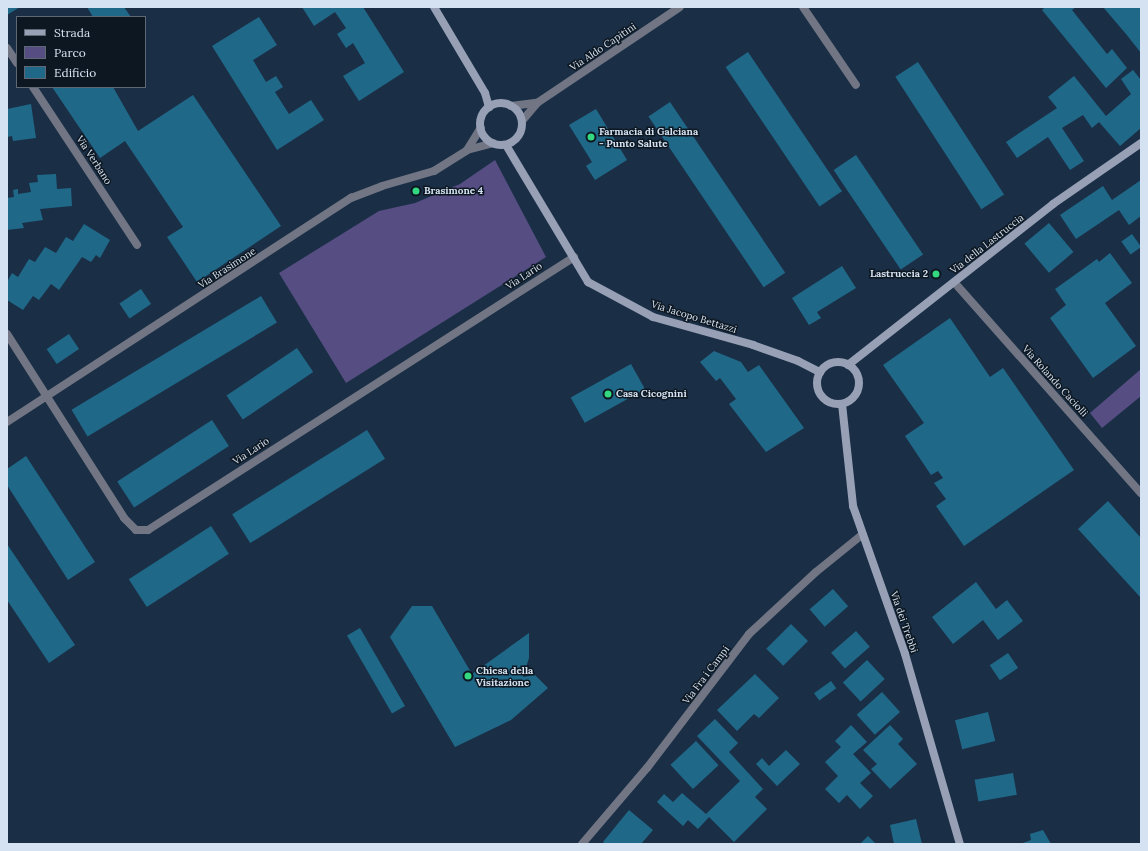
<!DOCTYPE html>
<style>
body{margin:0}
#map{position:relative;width:1148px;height:851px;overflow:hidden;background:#1a2f46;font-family:Lora,serif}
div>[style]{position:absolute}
.green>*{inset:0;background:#564d83}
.building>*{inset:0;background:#206888;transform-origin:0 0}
.street>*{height:8px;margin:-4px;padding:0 4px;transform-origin:4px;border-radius:4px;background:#727684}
.secondary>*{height:8px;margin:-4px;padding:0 4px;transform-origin:4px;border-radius:4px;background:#98a0b6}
.secondary>.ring{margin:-4px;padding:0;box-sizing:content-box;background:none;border:8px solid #98a0b6;border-radius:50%}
.dots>*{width:11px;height:11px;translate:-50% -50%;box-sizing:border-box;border:2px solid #0d1721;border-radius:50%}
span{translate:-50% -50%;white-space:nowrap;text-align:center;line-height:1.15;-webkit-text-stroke:3px #0d1721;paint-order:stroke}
.street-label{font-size:10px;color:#d5e2f1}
.poi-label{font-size:10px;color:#d5e2f1;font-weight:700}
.left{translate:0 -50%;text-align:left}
.right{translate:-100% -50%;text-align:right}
.frame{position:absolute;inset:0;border:8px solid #d5e2f1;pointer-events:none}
.legend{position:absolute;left:16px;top:16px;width:130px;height:72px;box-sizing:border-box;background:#0d1721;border:1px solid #5d6874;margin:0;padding:5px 7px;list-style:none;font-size:12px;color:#d5e2f1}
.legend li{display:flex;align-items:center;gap:8px;height:20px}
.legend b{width:20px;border:1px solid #5d6874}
</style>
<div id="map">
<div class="green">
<div style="clip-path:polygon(495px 160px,546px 257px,346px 383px,279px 273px,379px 211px,415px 203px,460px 184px)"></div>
<div style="clip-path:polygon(1141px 369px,1141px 396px,1102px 428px,1090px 413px)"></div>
</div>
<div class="building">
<div style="clip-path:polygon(7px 7px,20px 7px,7px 15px)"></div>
<div style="clip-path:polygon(87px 7px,124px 7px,131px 17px,93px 17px)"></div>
<div style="clip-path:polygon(302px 7px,363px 7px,404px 72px,359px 101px,343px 76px,365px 63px,353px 43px,346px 48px,337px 34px,346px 28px,335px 12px,314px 26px)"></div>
<div style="clip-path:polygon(1045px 7px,1076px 7px,1072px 10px,1107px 54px,1112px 49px,1127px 68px,1106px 88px,1042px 10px)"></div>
<div style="clip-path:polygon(1103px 7px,1141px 7px,1141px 53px,1126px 34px)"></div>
<div style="clip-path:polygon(259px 17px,277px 45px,253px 60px,266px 82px,276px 76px,283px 87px,275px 92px,289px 114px,311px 100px,324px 120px,277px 150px,212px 46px)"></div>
<div style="left:748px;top:52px;width:168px;height:27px;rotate:56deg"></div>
<div style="left:918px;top:62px;width:158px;height:27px;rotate:57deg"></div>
<div style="clip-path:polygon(1133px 70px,1141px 80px,1141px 128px,1120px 146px,1099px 122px,1092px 128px,1083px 115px,1062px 128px,1084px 161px,1070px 170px,1048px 137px,1017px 158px,1006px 142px,1057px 108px,1048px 97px,1074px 76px,1106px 116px,1131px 94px,1121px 79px)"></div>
<div style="clip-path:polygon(52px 87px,113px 87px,138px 131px,193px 95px,281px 226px,197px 282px,167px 237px,183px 227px,125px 141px,100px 158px)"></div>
<div style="left:670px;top:102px;width:206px;height:26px;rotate:56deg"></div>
<div style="clip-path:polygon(31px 104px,36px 138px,13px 141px,12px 136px,7px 137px,7px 109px)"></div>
<div style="clip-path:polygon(596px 109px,627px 160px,595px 180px,586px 166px,592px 162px,569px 125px)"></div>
<div style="left:856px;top:155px;width:120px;height:27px;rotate:56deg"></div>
<div style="clip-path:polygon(56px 174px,57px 189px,71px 188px,72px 206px,40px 209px,43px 220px,22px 223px,24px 228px,7px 230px,7px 198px,14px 197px,13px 190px,18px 189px,18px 194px,31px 192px,29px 183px,38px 182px,37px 175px)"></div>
<div style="clip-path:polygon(1141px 180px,1141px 216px,1129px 225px,1119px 210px,1076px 239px,1060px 215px,1103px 186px,1112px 200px)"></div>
<div style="left:1049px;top:223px;width:38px;height:32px;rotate:50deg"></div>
<div style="clip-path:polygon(84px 224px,110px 240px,100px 258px,96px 255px,91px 262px,82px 257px,59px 290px,51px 284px,39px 300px,33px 296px,23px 310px,7px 300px,7px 282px,12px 273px,18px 277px,29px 259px,35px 262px,45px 247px,56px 253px,66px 237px,73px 241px)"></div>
<div style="left:1132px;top:234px;width:16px;height:13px;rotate:55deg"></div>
<div style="clip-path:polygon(1110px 253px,1132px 283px,1105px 303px,1136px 346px,1093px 378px,1050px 318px,1066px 305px,1055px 289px,1097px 259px,1099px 262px)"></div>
<div style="clip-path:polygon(842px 266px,856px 288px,817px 312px,821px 318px,809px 325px,792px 298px)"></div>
<div style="left:141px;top:289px;width:18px;height:26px;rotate:56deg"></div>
<div style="left:261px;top:296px;width:31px;height:221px;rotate:59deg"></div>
<div style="clip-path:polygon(950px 318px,990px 377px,1003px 368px,1074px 470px,964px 546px,936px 506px,946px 499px,934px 483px,943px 478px,938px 471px,931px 475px,905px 436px,924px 423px,883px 365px)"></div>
<div style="left:69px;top:334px;width:18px;height:27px;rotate:56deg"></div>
<div style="left:297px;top:348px;width:29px;height:85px;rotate:56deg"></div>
<div style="clip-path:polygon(714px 351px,741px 362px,748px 372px,759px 365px,804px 428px,766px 452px,729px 404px,736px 399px,720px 378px,716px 381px,700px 362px)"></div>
<div style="left:631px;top:364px;width:29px;height:69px;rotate:61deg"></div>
<div style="left:212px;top:420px;width:31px;height:113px;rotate:57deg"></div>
<div style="left:367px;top:430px;width:34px;height:159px;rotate:58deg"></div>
<div style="clip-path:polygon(26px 456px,95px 562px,68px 580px,7px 485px,7px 469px)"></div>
<div style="clip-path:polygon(1108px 501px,1141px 538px,1141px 598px,1078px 529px)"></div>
<div style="left:211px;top:526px;width:33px;height:98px;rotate:57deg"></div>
<div style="clip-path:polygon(7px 544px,75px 645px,49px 663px,7px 600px)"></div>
<div style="clip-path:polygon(976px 582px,996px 609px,1007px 600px,1023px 621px,998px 640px,983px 620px,953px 644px,932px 617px)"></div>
<div style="left:833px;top:589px;width:23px;height:31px;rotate:49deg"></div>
<div style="clip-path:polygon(412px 606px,432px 606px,472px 674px,529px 633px,529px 658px,523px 677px,535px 675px,548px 688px,511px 720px,455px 747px,390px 637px)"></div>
<div style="left:791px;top:624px;width:24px;height:35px;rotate:45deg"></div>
<div style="left:360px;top:628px;width:90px;height:15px;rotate:60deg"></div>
<div style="left:856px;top:631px;width:21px;height:33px;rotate:49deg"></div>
<div style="left:1008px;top:653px;width:18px;height:22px;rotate:56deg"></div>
<div style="left:867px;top:660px;width:26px;height:33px;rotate:47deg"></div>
<div style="clip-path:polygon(755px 674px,779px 698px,759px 718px,754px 714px,737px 731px,717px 710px)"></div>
<div style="left:831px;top:681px;width:9px;height:21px;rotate:54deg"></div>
<div style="left:882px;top:692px;width:27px;height:34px;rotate:48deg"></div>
<div style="left:988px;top:712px;width:30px;height:34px;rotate:76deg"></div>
<div style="clip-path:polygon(715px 719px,738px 743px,729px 752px,763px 789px,755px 797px,767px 809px,734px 842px,709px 817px,698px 829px,688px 820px,683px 826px,657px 802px,664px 794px,673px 802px,682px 793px,706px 814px,740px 781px,697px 736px)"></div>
<div style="clip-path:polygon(851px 725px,867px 742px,853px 754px,871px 773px,860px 783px,873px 796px,860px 809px,847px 795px,839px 803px,825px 789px,838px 776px,825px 762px,841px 747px,835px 741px)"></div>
<div style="clip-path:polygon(890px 725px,903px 739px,898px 744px,917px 764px,890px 789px,871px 769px,877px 764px,863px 750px)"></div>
<div style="left:696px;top:741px;width:33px;height:35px;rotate:47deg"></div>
<div style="clip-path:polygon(786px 750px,800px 764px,777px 786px,756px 764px,762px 758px,769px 766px)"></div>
<div style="left:1013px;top:773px;width:22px;height:39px;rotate:80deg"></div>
<div style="clip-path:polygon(629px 810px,653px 830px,641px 844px,605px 844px,603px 842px)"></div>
<div style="clip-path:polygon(916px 819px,922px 844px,894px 844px,890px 825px)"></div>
<div style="clip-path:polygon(1043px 830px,1051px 844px,1020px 844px,1031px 840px,1030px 834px)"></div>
<div style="clip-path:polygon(868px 836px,876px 844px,860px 844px)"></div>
</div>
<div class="street">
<div style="left:803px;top:7px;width:94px;rotate:55.8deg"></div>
<div style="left:7px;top:48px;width:18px;rotate:56deg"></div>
<div style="left:33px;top:87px;width:189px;rotate:56.6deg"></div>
<div style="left:511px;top:106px;width:26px;rotate:-7deg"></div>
<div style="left:522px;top:121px;width:23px;rotate:-50deg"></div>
<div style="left:537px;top:103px;width:172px;rotate:-33.9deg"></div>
<div style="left:467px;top:150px;width:26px;rotate:-58deg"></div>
<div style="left:954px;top:282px;width:282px;rotate:48.5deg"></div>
<div style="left:7px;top:334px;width:218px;rotate:57.5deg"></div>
<div style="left:124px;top:518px;width:17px;rotate:45deg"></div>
<div style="left:136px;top:530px;width:12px"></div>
<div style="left:148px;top:530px;width:506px;rotate:-32.65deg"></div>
<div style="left:7px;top:422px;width:411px;rotate:-33.1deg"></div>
<div style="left:351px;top:198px;width:33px;rotate:-21deg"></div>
<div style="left:382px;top:186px;width:54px;rotate:-16.1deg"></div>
<div style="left:434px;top:171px;width:39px;rotate:-32deg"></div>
<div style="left:467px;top:150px;width:27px;rotate:-15deg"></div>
<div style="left:582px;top:844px;width:100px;rotate:-49.5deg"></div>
<div style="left:647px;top:768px;width:168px;rotate:-52.7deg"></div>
<div style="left:749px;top:634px;width:91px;rotate:-42.8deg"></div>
<div style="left:816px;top:572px;width:60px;rotate:-39deg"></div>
</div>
<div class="secondary">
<div style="left:434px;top:7px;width:100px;rotate:59.3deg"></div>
<div style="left:485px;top:93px;width:15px;rotate:74deg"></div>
<div class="ring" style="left:480px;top:103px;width:34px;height:34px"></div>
<div style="left:506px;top:145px;width:160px;rotate:59.1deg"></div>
<div style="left:588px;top:282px;width:74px;rotate:28.3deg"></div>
<div style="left:653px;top:317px;width:104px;rotate:15.6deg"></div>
<div style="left:753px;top:345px;width:48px;rotate:19.6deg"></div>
<div style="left:798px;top:361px;width:25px;rotate:27deg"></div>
<div class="ring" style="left:817px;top:362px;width:34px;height:34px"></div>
<div style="left:848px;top:365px;width:261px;rotate:-38.1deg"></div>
<div style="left:1053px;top:204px;width:107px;rotate:-34.7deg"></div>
<div style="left:842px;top:404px;width:103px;rotate:83.8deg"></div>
<div style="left:853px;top:506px;width:157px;rotate:70.6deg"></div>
<div style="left:905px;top:654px;width:198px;rotate:73.9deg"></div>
</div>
<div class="dots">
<div style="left:591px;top:137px;background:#34d881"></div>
<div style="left:416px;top:191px;background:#34d881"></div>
<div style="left:936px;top:274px;background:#34d881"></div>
<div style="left:608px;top:394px;background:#34d881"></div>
<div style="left:468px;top:676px;background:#34d881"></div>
</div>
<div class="street-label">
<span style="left:603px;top:47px;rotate:-34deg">Via Aldo Capitini</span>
<span style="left:94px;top:160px;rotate:57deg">Via Verbano</span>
<span style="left:987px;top:244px;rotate:-38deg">Via della Lastruccia</span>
<span style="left:227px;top:268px;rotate:-33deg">Via Brasimone</span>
<span style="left:524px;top:276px;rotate:-33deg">Via Lario</span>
<span style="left:694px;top:317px;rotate:17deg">Via Jacopo Bettazzi</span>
<span style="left:1055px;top:381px;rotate:48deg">Via Rolando Caciolli</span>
<span style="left:251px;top:451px;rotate:-33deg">Via Lario</span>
<span style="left:904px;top:622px;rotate:71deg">Via dei Trebbi</span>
<span style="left:706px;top:675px;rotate:-53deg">Via Fra i Campi</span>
</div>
<div class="poi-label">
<span class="left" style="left:599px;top:137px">Farmacia di Galciana<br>- Punto Salute</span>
<span class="left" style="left:424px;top:191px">Brasimone 4</span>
<span class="right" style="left:928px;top:274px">Lastruccia 2</span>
<span class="left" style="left:616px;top:394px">Casa Cicognini</span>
<span class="left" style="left:476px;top:676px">Chiesa della<br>Visitazione</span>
</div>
<div class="frame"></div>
<ul class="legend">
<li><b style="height:5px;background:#98a0b6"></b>Strada</li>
<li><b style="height:11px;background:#564d83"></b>Parco</li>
<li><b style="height:11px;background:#206888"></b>Edificio</li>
</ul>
</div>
